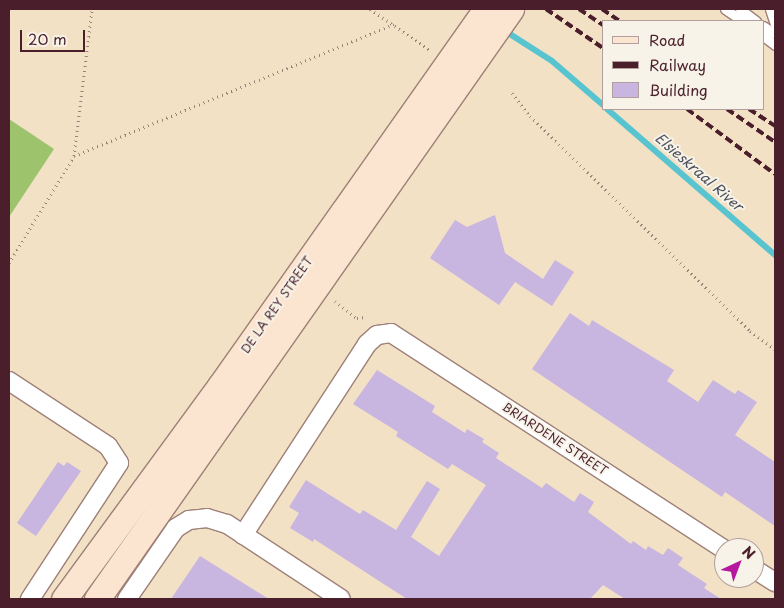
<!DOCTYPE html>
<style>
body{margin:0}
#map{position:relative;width:784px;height:608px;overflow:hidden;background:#f2e1c5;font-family:"Playpen Sans",sans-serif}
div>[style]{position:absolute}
.green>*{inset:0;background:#9ec36d}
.stream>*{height:6px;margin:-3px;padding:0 3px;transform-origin:3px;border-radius:3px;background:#58c4d0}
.building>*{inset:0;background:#c8b5e0}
.path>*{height:3px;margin-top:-1.5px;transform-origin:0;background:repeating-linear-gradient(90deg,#9e8078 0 1px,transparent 0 5px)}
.roads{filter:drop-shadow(1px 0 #9e8078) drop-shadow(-1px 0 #9e8078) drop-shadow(0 1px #9e8078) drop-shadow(0 -1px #9e8078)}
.service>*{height:9px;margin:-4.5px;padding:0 4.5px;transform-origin:4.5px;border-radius:4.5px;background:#fff}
.minor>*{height:18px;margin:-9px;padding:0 9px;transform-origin:9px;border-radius:9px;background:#fff}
.secondary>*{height:25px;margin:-12.5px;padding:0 12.5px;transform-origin:12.5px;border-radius:12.5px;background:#fce5d0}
.rail>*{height:4px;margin-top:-2px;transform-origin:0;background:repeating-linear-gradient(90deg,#4a1f2b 0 8px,transparent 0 12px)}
span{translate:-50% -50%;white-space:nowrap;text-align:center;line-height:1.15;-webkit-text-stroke:4px #f7f3e8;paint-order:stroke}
.street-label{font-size:12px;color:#4a1f2b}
.water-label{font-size:14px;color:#4e515d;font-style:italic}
.frame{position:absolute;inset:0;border:10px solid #4a1f2b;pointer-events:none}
.legend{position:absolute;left:602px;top:20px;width:162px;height:90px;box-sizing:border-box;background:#f7f3e8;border:1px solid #b29e9c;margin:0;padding:6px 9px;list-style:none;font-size:15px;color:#4a1f2b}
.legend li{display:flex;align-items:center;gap:10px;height:25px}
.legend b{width:25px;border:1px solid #b29e9c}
.north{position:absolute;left:714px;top:538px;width:50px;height:50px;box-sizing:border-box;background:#f7f3e8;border:1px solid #b29e9c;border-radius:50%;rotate:43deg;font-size:14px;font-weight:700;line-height:20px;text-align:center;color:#4a1f2b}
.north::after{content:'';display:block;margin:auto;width:18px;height:22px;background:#b5179e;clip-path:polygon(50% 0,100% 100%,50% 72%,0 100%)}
.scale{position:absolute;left:20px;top:30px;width:65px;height:22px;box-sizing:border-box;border:2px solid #4a1f2b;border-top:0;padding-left:6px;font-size:15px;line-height:18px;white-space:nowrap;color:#4a1f2b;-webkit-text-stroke:4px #f7f3e8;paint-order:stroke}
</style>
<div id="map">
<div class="green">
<div style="clip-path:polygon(9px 119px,54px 149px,9px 217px)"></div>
</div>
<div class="stream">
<div style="left:502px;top:29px;width:59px;rotate:32.6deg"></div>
<div style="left:552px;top:61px;width:67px;rotate:40.8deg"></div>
<div style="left:607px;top:109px;width:223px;rotate:41deg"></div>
</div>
<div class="building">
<div style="clip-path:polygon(495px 215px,505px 253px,543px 279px,555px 260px,574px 272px,552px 306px,515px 282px,499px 305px,430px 258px,455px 220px,467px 227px)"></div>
<div style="clip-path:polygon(570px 313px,589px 326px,592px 320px,674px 370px,667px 381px,698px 402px,713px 380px,735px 394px,738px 390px,757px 402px,735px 435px,775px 462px,775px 526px,725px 492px,722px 497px,532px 369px)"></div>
<div style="clip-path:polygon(377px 370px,435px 406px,432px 412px,465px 433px,467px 429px,484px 439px,482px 442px,499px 453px,496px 458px,542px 488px,546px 483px,574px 502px,580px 493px,594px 502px,588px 512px,631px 544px,633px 541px,646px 550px,648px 546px,663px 555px,668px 548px,683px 558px,678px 565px,707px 584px,704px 588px,721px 599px,625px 599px,603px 585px,590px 599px,407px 599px,314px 539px,313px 542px,290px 528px,299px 513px,289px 507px,306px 480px,360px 514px,363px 510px,396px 530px,427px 481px,440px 489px,411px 537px,439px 556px,486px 485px,452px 464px,448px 469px,396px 436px,398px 432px,353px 404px)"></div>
<div style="clip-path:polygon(58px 462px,64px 466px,67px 462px,81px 471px,36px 536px,17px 523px)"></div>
<div style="clip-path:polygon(200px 556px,269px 599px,171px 599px)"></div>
</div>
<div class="path">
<div style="left:370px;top:9px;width:73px;rotate:34.3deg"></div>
<div style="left:512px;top:93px;width:29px;rotate:52deg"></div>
<div style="left:530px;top:116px;width:308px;rotate:44.3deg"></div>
<div style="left:750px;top:331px;width:31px;rotate:36deg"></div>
<div style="left:74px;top:156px;width:346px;rotate:-22.4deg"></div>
<div style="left:9px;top:263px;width:125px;rotate:-58.7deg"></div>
<div style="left:74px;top:156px;width:148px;rotate:-83deg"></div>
<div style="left:335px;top:301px;width:28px;rotate:38deg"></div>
<div style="left:357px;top:318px;width:8px;rotate:-7deg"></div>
</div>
<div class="roads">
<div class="service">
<div style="left:725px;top:9px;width:22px;rotate:34deg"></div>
<div style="left:740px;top:9px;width:20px;rotate:37deg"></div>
<div style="left:770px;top:9px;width:16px;rotate:72deg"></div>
<div style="left:763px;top:26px;width:14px;rotate:34deg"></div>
<div style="left:763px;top:36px;width:15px;rotate:37deg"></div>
</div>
<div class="minor">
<div style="left:9px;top:381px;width:118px;rotate:33.3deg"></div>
<div style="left:108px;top:446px;width:20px;rotate:57deg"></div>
<div style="left:119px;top:463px;width:163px;rotate:123.2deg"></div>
<div style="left:243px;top:535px;width:228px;rotate:-57deg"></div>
<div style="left:367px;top:344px;width:13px;rotate:-42deg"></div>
<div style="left:377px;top:335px;width:14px;rotate:-8deg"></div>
<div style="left:391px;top:333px;width:397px;rotate:33deg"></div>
<div style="left:754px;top:569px;width:25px;rotate:32deg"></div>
<div style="left:127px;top:599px;width:86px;rotate:-55.4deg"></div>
<div style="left:176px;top:528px;width:15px;rotate:-32deg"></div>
<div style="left:189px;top:520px;width:18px;rotate:-6deg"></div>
<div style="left:207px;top:518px;width:21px;rotate:17deg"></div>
<div style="left:227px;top:524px;width:136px;rotate:33.3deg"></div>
</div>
<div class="secondary">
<div style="left:64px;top:599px;width:264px;rotate:-53.8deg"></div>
<div style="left:220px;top:386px;width:461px;rotate:-54.8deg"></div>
<div style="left:97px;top:599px;width:721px;rotate:-54.94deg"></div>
</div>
</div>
<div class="rail">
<div style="left:546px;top:9px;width:69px;rotate:34.4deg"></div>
<div style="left:579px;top:9px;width:29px;rotate:34deg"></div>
<div style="left:602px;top:9px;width:22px;rotate:34deg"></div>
<div style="left:687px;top:109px;width:109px;rotate:36.5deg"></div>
<div style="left:727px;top:109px;width:58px;rotate:34.5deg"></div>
<div style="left:749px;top:109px;width:31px;rotate:33deg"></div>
</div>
<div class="street-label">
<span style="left:277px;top:305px;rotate:-55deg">DE LA REY STREET</span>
<span style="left:555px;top:439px;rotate:33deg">BRIARDENE STREET</span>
</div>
<div class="water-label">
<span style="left:699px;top:172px;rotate:41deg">Elsieskraal River</span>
</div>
<div class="frame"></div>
<ul class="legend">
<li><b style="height:6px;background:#fce5d0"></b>Road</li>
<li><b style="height:6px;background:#4a1f2b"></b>Railway</li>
<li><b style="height:14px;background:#c8b5e0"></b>Building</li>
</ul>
<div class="north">N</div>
<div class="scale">20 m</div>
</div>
